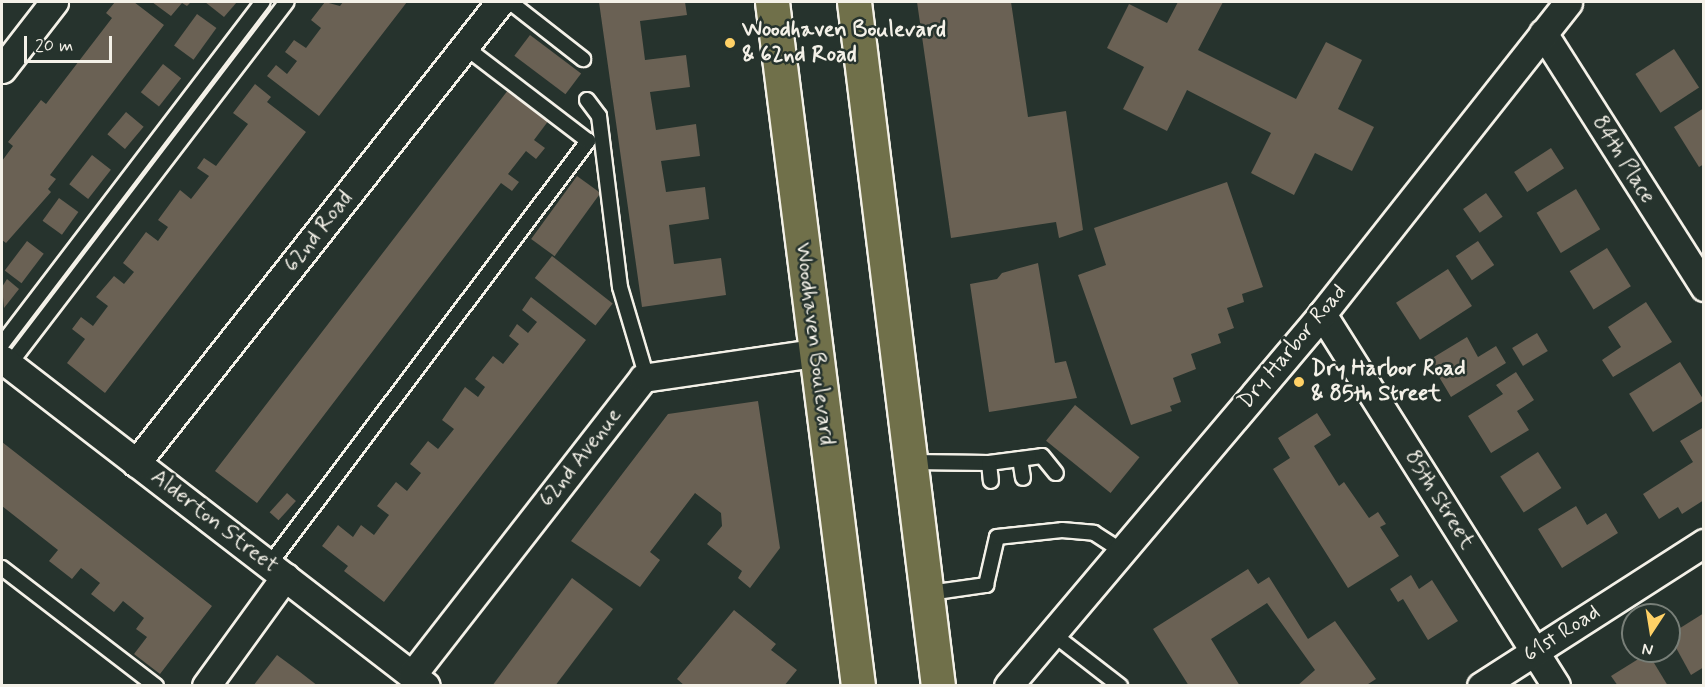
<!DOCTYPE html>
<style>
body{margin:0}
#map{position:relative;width:1705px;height:687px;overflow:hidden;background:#26332d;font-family:Mynerve,sans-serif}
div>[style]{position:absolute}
.building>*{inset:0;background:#6a6154;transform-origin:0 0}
.roads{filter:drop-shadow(2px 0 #f4f1e8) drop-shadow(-2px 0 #f4f1e8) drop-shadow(0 2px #f4f1e8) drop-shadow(0 -2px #f4f1e8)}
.service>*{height:14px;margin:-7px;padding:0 7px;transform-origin:7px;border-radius:7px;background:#26332d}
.minor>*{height:27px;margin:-13.5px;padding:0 13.5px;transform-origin:13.5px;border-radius:13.5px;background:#26332d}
.primary>*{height:33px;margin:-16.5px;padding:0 16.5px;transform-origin:16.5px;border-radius:16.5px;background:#70704a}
.dots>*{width:16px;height:16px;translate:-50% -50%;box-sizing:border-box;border:3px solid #26332d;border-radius:50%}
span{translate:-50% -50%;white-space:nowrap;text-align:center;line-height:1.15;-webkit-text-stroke:5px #26332d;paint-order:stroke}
.poi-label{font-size:22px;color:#f4f1e8;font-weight:700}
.left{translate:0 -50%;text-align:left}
.street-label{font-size:22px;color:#f4f1e8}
.frame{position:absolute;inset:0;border:3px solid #f4f1e8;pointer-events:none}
.north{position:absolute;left:1621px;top:603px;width:60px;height:60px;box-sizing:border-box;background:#26332d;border:2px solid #787f78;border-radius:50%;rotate:192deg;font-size:16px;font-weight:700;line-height:24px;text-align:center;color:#f4f1e8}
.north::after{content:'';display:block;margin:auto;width:21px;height:27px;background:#ffd166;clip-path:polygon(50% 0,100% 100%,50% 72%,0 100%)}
.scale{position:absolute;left:24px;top:36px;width:88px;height:27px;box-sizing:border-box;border:3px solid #f4f1e8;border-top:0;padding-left:8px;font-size:18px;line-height:21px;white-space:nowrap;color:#f4f1e8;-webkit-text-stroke:4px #26332d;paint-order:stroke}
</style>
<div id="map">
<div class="building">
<div style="clip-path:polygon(115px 2px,134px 2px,164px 25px,50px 175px,56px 179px,48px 189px,51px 192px,6px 243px,2px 240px,2px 161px,13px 146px,8px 142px,41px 100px,46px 104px,112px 18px,106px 13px)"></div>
<div style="clip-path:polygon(152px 2px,191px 2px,187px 6px,182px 3px,171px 16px)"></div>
<div style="clip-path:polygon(205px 2px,237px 2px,224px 17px)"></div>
<div style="clip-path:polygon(325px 2px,340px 6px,343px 2px,407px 2px,319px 116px,267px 76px,276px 65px,287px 74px,297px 61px,285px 52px,294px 40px,306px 48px,321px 28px,311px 20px)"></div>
<div style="clip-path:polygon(599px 2px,685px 2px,687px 15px,640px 21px,645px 60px,686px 55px,690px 87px,650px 92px,656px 130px,696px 124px,700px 156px,661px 161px,666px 192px,705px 187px,709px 219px,669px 225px,674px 264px,721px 258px,726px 295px,642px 307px)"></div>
<div style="clip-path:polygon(917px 2px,1011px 2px,1028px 117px,1066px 111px,1083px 230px,1059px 238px,1056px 222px,951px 238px)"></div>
<div style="clip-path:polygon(1178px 2px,1223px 2px,1198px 50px,1296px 99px,1326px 42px,1362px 60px,1338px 109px,1374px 127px,1352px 171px,1315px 153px,1294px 195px,1251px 173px,1271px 133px,1187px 90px,1167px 131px,1123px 109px,1144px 67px,1107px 48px,1129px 4px,1167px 23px)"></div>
<div style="left:197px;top:14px;width:24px;height:39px;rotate:36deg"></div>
<div style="left:530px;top:35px;width:64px;height:26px;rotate:37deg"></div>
<div style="left:1674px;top:49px;width:46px;height:46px;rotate:57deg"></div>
<div style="left:163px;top:64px;width:23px;height:36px;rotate:38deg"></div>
<div style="clip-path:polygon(255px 84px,271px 97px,267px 102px,306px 132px,105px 393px,67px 363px,85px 339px,72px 329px,81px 317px,93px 326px,108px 306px,96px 297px,114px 276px,124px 284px,134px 272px,123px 263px,146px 232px,158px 241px,168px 227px,158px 220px,180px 190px,191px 199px,209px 176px,197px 168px,204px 158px,216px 166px,248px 124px,233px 113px)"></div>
<div style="clip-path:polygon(512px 85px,552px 116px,534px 140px,545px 148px,536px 159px,526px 151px,508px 174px,519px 182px,512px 191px,501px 183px,257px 503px,215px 471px)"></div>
<div style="clip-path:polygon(1704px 108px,1704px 164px,1699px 167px,1674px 127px)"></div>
<div style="left:126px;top:112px;width:23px;height:29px;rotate:40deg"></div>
<div style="left:1551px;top:148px;width:24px;height:44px;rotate:57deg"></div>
<div style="left:92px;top:155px;width:24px;height:37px;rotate:38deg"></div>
<div style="left:577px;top:176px;width:29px;height:78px;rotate:36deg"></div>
<div style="clip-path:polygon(1227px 182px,1263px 287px,1242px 294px,1244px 302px,1227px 308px,1234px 328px,1218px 334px,1221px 343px,1191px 354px,1196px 369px,1173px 378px,1181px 402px,1170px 406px,1172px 411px,1131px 425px,1078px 275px,1106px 265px,1094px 228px)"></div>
<div style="left:1576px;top:189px;width:47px;height:46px;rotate:59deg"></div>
<div style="left:1486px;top:193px;width:29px;height:28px;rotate:55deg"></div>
<div style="left:59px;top:198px;width:24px;height:28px;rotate:36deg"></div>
<div style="left:27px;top:241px;width:21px;height:37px;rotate:37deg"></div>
<div style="left:1478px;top:241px;width:29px;height:27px;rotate:56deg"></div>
<div style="left:1607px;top:248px;width:45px;height:44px;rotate:58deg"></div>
<div style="left:552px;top:256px;width:77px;height:28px;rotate:38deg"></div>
<div style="clip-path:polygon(1038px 263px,1055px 363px,1066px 361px,1077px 398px,989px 412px,970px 284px,997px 279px,1002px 273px)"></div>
<div style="left:1448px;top:269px;width:44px;height:62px;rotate:57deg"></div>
<div style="clip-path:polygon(7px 279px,19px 289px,4px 308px,2px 287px)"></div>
<div style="clip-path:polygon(531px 297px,586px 340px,384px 602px,344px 571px,348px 566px,322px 546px,338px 525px,353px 537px,361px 525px,374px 535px,389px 515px,377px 506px,396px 482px,407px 491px,421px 473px,410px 464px,428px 441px,438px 449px,454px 429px,442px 420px,465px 387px,478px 397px,485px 387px,475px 379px,493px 356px,503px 364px,519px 344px,509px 336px,517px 324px,528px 333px,537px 322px,522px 310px)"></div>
<div style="clip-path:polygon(1646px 302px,1672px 342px,1613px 377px,1602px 360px,1621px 347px,1608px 327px)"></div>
<div style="left:1537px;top:333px;width:21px;height:29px;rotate:59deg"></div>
<div style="clip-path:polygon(1467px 337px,1478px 357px,1496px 346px,1506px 363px,1451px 397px,1429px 360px)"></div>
<div style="left:1680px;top:362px;width:45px;height:60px;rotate:58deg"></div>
<div style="clip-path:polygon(1516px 372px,1534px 400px,1517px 411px,1529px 430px,1491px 453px,1468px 416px,1503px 394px,1496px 385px)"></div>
<div style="clip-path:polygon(758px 401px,780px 548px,750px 588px,738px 578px,742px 571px,707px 544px,722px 526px,721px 513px,695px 493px,650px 552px,660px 560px,640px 587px,571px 541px,668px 414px)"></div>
<div style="left:1075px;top:405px;width:83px;height:46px;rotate:39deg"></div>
<div style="clip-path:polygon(1317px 413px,1331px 435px,1314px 446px,1339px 486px,1344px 482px,1369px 518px,1378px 512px,1386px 524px,1380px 527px,1399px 556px,1348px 588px,1273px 469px,1290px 458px,1278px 438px)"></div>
<div style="clip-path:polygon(1704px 427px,1704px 500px,1682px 514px,1678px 507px,1659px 519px,1643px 494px,1693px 462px,1680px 441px)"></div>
<div style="clip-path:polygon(2px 442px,212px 606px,160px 674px,134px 654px,147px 637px,136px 629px,144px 618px,123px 601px,114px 612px,91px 594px,100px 583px,81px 568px,72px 579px,49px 561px,58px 550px,2px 506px)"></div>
<div style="left:1538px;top:452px;width:43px;height:45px;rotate:57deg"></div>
<div style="left:287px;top:493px;width:12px;height:26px;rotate:42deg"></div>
<div style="clip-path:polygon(1576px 506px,1587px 525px,1606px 513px,1618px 533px,1562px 568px,1538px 529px)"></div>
<div style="clip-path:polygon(1248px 569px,1258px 584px,1269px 577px,1308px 639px,1335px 621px,1376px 679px,1365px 686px,1297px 686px,1315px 670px,1267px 603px,1211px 639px,1240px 686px,1189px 686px,1153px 629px)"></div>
<div style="clip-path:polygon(1411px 575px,1419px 589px,1432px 580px,1458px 621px,1428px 640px,1403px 599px,1398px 602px,1390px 589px)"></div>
<div style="clip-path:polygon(572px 578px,613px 609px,555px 686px,492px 686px)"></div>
<div style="clip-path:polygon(734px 610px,776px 644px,771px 650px,797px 670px,784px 686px,685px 686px,677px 679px)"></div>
<div style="clip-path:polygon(1704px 613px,1704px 667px,1691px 675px,1669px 635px)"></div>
<div style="clip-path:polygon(1648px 653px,1668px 686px,1618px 686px,1611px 676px)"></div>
<div style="clip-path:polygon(277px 655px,300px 672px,318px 686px,253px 686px)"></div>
</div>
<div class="roads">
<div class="service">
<div style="left:510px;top:2px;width:93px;rotate:38deg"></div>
<div style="left:587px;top:100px;width:20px;rotate:53deg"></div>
<div style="left:599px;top:116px;width:172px;rotate:83deg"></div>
<div style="left:620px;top:287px;width:95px;rotate:73.5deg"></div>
<div style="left:2px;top:344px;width:430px;rotate:-52.7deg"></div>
<div style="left:9px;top:365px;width:457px;rotate:-52.6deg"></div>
<div style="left:1020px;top:459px;width:19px;rotate:81deg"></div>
<div style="left:912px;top:462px;width:77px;rotate:0.7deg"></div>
<div style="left:989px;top:463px;width:53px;rotate:-7.5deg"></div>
<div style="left:1042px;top:456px;width:22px;rotate:51deg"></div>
<div style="left:989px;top:463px;width:18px;rotate:84deg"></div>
<div style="left:269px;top:565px;width:531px;rotate:-53.04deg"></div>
<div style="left:588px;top:141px;width:155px;rotate:-142.6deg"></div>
<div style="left:2px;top:568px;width:194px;rotate:37.5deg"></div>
<div style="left:929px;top:593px;width:58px;rotate:-8deg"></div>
<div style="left:986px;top:585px;width:49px;rotate:-77.1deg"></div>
<div style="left:997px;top:537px;width:65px;rotate:-6.1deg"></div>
<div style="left:1062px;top:530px;width:32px;rotate:5deg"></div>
<div style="left:1094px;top:533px;width:33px;rotate:33deg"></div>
<div style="left:1053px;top:634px;width:85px;rotate:37.8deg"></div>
</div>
<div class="minor">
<div style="left:1543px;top:33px;width:301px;rotate:57.6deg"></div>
<div style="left:2px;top:69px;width:85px;rotate:-52.2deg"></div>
<div style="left:1322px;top:314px;width:439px;rotate:57.8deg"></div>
<div style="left:2px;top:359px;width:535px;rotate:37.64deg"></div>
<div style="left:136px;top:463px;width:587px;rotate:-51.71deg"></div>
<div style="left:412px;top:675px;width:376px;rotate:-52.1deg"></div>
<div style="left:643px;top:378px;width:174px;rotate:-8.3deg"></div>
<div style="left:206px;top:686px;width:135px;rotate:-54.1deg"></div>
<div style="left:1008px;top:686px;width:487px;rotate:-49.8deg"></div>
<div style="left:1322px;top:314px;width:397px;rotate:-51.7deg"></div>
<div style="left:1481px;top:686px;width:265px;rotate:-32.7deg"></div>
</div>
<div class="primary">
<div style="left:772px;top:2px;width:689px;rotate:82.83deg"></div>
<div style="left:854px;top:2px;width:689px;rotate:83deg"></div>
</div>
</div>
<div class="dots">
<div style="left:730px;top:43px;background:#ffd166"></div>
<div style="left:1299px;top:382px;background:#ffd166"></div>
</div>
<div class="poi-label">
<span class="left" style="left:742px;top:43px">Woodhaven Boulevard<br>&amp; 62nd Road</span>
<span class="left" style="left:1311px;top:382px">Dry Harbor Road<br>&amp; 85th Street</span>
</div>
<div class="street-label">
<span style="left:1623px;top:160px;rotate:58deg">84th Place</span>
<span style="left:319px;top:232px;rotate:-52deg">62nd Road</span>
<span style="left:814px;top:344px;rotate:83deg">Woodhaven Boulevard</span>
<span style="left:1293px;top:347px;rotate:-50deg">Dry Harbor Road</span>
<span style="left:581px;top:458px;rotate:-52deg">62nd Avenue</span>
<span style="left:1439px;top:500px;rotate:58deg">85th Street</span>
<span style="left:214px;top:522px;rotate:38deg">Alderton Street</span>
<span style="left:1562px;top:634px;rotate:-33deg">61st Road</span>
</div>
<div class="frame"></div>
<div class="north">N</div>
<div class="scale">20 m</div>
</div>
